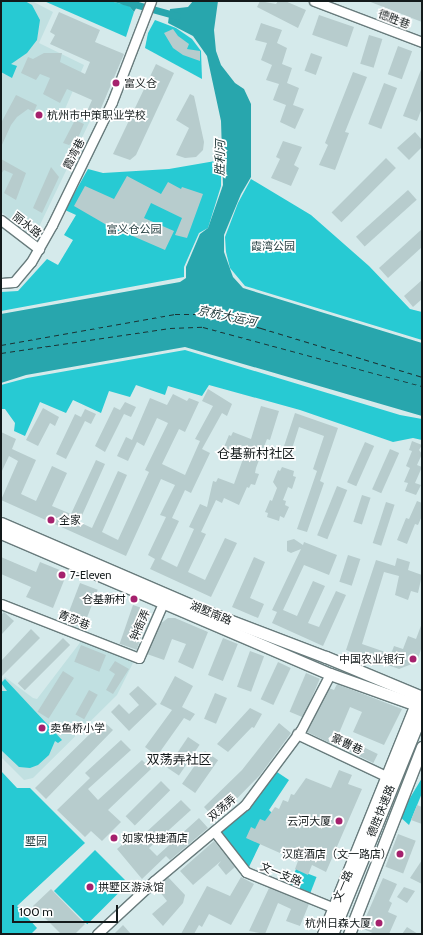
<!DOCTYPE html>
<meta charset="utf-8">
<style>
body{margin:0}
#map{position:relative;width:423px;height:935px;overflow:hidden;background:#d5eaeb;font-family:Cabin,"Noto Sans SC",sans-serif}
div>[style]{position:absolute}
.built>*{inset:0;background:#c1e0e1}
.green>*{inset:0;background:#27cad3;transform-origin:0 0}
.water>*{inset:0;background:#28a6ad}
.canal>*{height:7px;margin:-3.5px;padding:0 3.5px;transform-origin:3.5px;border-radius:3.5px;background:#28a6ad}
.ferry>*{height:1px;margin-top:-0.5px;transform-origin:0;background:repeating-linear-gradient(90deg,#1a3435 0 5px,transparent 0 9px)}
.building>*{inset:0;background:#b7cccd;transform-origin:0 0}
.roads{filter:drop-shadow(1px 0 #687b7c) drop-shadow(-1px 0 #687b7c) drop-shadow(0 1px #687b7c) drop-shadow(0 -1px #687b7c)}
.minor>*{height:9px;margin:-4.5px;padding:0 4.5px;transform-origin:4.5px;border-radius:4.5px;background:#fff}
.major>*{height:11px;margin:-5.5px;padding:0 5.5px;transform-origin:5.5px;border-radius:5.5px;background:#fff}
.highway>*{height:13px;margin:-6.5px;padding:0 6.5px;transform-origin:6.5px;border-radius:6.5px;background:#fff}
.dots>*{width:11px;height:11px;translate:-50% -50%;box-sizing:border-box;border:2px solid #fff;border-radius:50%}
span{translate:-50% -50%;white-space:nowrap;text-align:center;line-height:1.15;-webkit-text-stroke:3.5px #fff;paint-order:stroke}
.street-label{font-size:11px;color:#131a1b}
.poi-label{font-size:11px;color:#131a1b}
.left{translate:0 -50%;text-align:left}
.right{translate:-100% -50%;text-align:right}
.park-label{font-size:11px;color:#243e40}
.water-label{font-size:12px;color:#1a3435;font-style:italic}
.quarter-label{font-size:13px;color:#131a1b}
.frame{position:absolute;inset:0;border:2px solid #131a1b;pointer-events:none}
.scale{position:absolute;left:12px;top:905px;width:106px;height:18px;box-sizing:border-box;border:2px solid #131a1b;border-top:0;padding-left:5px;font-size:12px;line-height:14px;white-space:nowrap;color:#131a1b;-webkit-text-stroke:3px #fff;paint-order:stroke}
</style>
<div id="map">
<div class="built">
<div style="clip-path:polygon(1px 1px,32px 1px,53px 12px,39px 43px,84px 65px,65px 109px,90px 121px,37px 231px,30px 233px,1px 212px)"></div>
<div style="clip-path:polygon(82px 640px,134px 661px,117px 695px,33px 778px,24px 780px,1px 757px,1px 681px,5px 677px,33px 698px,37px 699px)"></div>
</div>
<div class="green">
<div style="clip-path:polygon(1px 1px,25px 1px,32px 5px,40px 20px,37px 40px,27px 53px,11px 64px,17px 66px,12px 78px,1px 72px)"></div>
<div style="clip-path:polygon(44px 1px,110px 1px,129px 6px,134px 12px,126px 37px)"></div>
<div style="clip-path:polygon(155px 20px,176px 28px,192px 39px,201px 51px,202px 79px,145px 48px,148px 33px)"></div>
<div style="clip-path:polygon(221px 160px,221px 186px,208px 228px,199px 233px,184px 267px,184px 277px,1px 311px,1px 292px,18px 291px,47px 259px,58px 265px,73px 240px,64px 235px,76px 215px,65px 210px,88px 169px,103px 173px,169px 169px)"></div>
<div style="clip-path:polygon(251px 179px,311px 215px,369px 266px,410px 309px,422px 312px,422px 340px,245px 286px,230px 268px,226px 252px,225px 237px,238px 203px)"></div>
<div style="clip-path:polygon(185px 350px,400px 415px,422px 419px,422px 440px,413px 438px,393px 442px,300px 410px,209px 385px,202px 396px,168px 386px,165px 395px,136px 385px,130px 397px,109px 391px,101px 413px,73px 400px,66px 413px,40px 402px,25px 436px,14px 431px,15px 423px,5px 409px,1px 409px,1px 385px,27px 378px)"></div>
<div style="clip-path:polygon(5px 679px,62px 740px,58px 743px,55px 741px,49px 755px,38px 765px,30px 768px,19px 767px,1px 750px,1px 691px,7px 691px,1px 683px)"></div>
<div style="clip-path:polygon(274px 770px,289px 780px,269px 810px,274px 815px,248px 869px,216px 828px)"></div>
<div style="clip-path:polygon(1px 771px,17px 788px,30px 788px,85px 843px,17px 906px,37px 928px,31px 934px,1px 934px)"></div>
<div style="clip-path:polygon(422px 778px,422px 793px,409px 825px,399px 816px)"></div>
<div style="left:95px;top:850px;width:47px;height:58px;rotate:45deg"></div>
<div style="left:296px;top:869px;width:22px;height:19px;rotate:21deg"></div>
</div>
<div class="water">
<div style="clip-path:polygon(110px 1px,140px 1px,134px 12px,129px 6px)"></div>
<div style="clip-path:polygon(193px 1px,218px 1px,214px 30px,216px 51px,221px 65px,235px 83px,244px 89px,251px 104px,251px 177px,241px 194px,224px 235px,224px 252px,233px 277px,243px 288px,422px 343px,422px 416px,185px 347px,26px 375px,1px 383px,1px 314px,180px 282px,186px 278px,186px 267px,200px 234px,208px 228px,223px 185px,221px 121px,207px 56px,193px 36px,168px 23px,170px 9px,188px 7px)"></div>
</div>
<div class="canal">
<div style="left:123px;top:1px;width:56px;rotate:15.5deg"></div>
</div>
<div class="ferry">
<div style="left:1px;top:345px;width:177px;rotate:-10.1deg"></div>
<div style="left:175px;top:314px;width:30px"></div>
<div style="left:205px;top:314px;width:58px;rotate:14deg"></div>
<div style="left:261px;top:328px;width:168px;rotate:16.9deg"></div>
<div style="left:1px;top:353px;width:171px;rotate:-8.4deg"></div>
<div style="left:170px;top:328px;width:33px;rotate:-2deg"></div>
<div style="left:203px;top:327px;width:227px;rotate:15.1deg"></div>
</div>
<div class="building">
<div style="clip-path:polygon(260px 1px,276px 4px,278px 1px,285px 1px,306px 10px,298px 28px,257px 7px)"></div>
<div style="clip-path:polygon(368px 1px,422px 1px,422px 22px)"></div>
<div style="clip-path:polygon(59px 12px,100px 30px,95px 42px,124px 54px,96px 120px,85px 116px,92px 100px,67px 89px,60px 103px,43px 94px,50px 78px,40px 74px,36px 80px,21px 73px,28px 57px,33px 59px,44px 53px,62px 53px,60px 62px,85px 74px,90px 62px,50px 44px,55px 35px,50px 32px)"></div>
<div style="left:319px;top:15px;width:37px;height:21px;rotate:19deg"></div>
<div style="clip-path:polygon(261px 23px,282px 30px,277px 43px,287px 48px,282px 64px,292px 68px,287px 83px,299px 88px,293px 105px,304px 109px,295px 129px,280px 122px,286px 105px,273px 100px,279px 84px,266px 80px,272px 65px,261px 60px,267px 43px,255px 40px)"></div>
<div style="clip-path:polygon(173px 29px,178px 36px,189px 44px,187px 49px,200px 51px,200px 61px,183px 55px,173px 48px,164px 33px)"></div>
<div style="left:369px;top:35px;width:14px;height:30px;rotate:17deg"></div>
<div style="left:398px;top:46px;width:15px;height:30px;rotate:20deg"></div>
<div style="left:311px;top:53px;width:12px;height:19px;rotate:20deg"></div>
<div style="clip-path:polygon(156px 64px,174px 73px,136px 155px,130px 160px,113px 154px)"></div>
<div style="clip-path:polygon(422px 67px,422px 108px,417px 121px,403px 116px)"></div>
<div style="clip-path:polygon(353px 72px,367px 77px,345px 132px,349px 133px,335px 170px,319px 165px,328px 145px,325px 143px)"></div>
<div style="left:384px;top:83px;width:14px;height:44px;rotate:21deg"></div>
<div style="clip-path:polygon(190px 94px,194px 96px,204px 142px,203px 150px,196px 157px,185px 158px,176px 155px,189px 128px,176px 120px)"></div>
<div style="clip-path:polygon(16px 95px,37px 105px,34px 112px,28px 109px,17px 117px,11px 125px,1px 147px,1px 123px)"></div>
<div style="clip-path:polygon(75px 120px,84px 124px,78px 138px,69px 145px,63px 143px)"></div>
<div style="clip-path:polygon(415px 132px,422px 140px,422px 147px,409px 160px,397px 148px)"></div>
<div style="clip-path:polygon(283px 141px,302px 147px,294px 165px,299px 168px,291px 186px,271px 178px,280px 159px,276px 157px)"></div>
<div style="left:386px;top:158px;width:14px;height:77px;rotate:45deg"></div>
<div style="clip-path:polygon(1px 159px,26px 173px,16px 200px,4px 193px,13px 174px,4px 170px,1px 174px)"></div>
<div style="clip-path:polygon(51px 167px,59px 177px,42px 213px,33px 208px)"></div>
<div style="clip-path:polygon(127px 176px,161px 194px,168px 182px,181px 189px,182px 187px,203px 194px,187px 238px,175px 235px,182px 218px,151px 203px,144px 218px,174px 231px,165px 250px,105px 224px,74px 206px,85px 186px,114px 199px)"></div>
<div style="left:408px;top:190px;width:13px;height:70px;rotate:48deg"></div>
<div style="clip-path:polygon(422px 229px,422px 247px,388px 278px,379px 268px)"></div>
<div style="clip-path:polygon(422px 280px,422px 299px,413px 307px,404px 296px)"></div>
<div style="clip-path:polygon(208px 389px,232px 404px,227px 416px,222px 413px,202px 449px,210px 453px,191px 493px,185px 490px,172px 518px,179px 521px,161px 559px,177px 567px,194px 529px,189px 527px,200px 504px,207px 507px,213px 481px,216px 482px,218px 478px,234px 484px,243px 459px,226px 452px,227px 449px,224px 447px,229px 435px,231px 436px,233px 432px,251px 439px,261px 406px,279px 411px,270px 440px,267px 439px,256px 468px,255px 473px,259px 474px,255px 485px,251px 484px,249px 488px,247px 487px,239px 505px,224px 498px,222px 503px,216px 500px,201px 532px,206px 534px,188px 572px,205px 580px,225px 538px,237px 543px,211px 597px,150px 569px,155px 559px,148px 555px,166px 517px,160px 515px,175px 485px,161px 479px,126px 556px,1px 500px,18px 461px,9px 456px,1px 473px,1px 432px,16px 439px,12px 449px,36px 460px,21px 494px,36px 501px,52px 466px,67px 473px,52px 506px,71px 514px,96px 460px,105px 464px,79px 522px,92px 528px,118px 471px,127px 475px,102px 532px,118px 540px,149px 472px,145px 470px,168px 423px,157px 418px,144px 446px,137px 442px,128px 461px,117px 456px,126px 437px,132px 440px,150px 398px,167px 405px,173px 394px,187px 401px,189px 398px,199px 402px,185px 432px,179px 429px,162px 464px,185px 475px,200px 441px,195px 439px,213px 406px,202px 401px)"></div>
<div style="clip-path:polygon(125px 402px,136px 407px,131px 417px,124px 414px,105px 452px,95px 446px,114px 407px,120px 410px)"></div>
<div style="clip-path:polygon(43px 408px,59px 417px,55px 426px,50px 423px,38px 446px,26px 440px)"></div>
<div style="clip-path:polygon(85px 409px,96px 414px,91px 424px,85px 421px,66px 459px,56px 454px,75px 414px,81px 417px)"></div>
<div style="clip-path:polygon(295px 413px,338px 428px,320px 481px,324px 483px,307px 532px,297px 529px,317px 471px,313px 469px,324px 436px,299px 427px,291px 452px,283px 449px)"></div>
<div style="clip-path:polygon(412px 441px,422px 445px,419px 450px,422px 454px,417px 465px,422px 467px,415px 483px,421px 485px,416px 495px,405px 491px,408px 483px,404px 482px,410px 468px,406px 466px,412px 451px,409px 450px)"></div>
<div style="left:365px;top:442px;width:10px;height:44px;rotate:24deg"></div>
<div style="left:390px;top:449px;width:10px;height:44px;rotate:24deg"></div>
<div style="clip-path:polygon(282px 467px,294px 471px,293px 476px,296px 477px,292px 489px,288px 487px,283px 500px,286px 501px,285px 505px,289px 507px,284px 518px,280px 516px,279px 521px,267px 517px,268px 513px,265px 512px,270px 500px,272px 501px,277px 488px,273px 482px,278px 470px,280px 471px)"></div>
<div style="left:337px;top:486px;width:11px;height:53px;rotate:22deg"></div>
<div style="left:362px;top:495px;width:9px;height:28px;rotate:18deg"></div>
<div style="clip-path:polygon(417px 501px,422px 503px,422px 516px,418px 525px,415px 524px,407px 544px,397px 540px,406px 518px,409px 519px)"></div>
<div style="left:386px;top:502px;width:9px;height:43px;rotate:18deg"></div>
<div style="clip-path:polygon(294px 539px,303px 545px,304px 542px,337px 555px,329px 575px,304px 565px,283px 610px,297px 616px,313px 581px,325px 586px,308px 623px,319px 627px,336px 591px,346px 595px,323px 646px,272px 623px,277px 612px,272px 610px,301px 549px,291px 553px,287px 551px,287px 541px)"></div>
<div style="left:348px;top:555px;width:13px;height:28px;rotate:18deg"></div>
<div style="clip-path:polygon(1px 557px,36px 572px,40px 562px,67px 573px,53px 608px,26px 597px,31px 587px,1px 574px)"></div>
<div style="clip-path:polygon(254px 557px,265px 562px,250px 598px,264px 604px,258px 618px,232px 607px)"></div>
<div style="clip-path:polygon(397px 558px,410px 562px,408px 570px,422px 575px,418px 593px,411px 591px,408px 600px,395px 595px,399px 576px,384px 572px,362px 644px,391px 654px,394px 646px,403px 649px,408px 636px,416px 639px,422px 623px,422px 646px,417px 662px,399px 669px,346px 650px,376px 560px,395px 566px)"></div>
<div style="left:80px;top:583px;width:19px;height:41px;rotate:21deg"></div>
<div style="left:133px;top:605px;width:18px;height:41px;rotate:19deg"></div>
<div style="clip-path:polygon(4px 612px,14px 621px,1px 635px,1px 615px)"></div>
<div style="clip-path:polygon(168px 618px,175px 618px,208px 632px,193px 669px,178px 662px,186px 644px,172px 639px,164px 660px,147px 654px,160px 624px)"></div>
<div style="clip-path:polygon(31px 629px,40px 638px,1px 677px,1px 661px)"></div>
<div style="left:63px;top:638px;width:10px;height:64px;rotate:45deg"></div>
<div style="left:223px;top:638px;width:16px;height:40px;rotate:22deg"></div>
<div style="left:81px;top:645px;width:27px;height:18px;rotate:22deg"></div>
<div style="left:250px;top:651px;width:15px;height:38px;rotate:20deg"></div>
<div style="clip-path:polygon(115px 661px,129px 669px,113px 694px,106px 690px,115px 674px,109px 670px)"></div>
<div style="left:278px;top:662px;width:14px;height:41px;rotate:25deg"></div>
<div style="left:63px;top:671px;width:13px;height:48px;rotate:32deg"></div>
<div style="left:306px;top:673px;width:15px;height:42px;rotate:23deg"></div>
<div style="clip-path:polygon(175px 676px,193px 686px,182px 707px,195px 714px,190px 721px,184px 718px,157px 756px,145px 747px,172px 710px,160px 704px)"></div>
<div style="clip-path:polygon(337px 684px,402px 709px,384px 745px,353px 732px,362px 712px,350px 707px,334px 745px,307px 732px,329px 688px,334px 690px)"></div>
<div style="clip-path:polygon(138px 686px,157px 704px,129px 731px,111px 712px,119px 704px,129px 714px,139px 705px,129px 694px)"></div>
<div style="left:89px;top:690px;width:10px;height:28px;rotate:29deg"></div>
<div style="left:215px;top:693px;width:13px;height:28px;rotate:23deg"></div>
<div style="clip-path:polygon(250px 708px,262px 714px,254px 728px,252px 727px,228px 752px,217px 744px)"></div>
<div style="clip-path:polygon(103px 721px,113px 730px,46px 799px,35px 788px)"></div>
<div style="clip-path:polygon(279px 723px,291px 733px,260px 775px,216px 820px,204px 807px,242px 770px)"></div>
<div style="left:188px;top:737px;width:14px;height:37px;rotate:34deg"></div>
<div style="clip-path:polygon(121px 740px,131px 750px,88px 789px,98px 800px,142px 760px,151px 769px,108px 810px,121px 822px,102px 841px,91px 831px,85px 837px,57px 810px,90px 778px,85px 773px)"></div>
<div style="left:349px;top:740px;width:32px;height:10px;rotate:26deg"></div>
<div style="left:205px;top:751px;width:16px;height:40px;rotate:35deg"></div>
<div style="clip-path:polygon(339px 770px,352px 775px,348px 784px,362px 789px,326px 872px,312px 865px,308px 875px,295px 869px,298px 861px,246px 838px,251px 827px,255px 829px,260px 819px,265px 821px,275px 807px,279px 809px,283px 800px,288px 802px,291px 794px,294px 795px,306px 778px,331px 788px)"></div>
<div style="left:161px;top:781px;width:13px;height:50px;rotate:45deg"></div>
<div style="clip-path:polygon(181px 800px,191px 810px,149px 848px,157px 856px,199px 818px,208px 828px,170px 860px,166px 856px,142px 879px,117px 849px,136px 832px,141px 837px)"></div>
<div style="clip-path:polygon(417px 805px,422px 807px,422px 824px,411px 820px)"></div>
<div style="left:398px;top:834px;width:19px;height:35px;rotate:21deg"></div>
<div style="clip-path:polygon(214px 841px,235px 867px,226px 875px,218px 865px,221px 861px,193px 885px,180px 871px)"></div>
<div style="clip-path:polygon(422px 860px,422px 884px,410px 878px)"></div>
<div style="clip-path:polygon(168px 877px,185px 895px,183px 903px,163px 926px,152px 914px,167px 901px,156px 887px)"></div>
<div style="clip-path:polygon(241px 877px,254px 884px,231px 925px,209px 914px,202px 927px,199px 925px,194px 934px,181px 934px,207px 886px,230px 896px)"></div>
<div style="clip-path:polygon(383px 878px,397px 884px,389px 901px,392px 903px,388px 912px,397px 916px,389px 934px,375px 934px,361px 928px)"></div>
<div style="clip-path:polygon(404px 887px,415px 891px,407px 903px,397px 897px)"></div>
<div style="clip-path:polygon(269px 888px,309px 904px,300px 926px,286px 921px,291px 909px,278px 903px,265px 934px,249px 931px)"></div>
<div style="clip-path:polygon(51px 889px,85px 924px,75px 934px,61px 934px,33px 906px)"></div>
<div style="clip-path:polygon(123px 925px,131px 934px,114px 934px)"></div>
<div style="clip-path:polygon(407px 927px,418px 934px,402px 934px)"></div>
</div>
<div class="roads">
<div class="minor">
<div style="left:314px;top:1px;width:116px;rotate:20.8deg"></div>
<div style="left:1px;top:220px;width:48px;rotate:37.3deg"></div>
<div style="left:1px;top:283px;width:13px;rotate:-4deg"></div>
<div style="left:14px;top:282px;width:26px;rotate:-50deg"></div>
<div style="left:31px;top:262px;width:43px;rotate:-60.4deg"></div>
<div style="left:52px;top:225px;width:137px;rotate:-64deg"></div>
<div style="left:112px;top:102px;width:108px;rotate:-68.9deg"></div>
<div style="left:1px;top:604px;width:148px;rotate:21.4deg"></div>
<div style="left:139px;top:658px;width:60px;rotate:-66.4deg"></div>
<div style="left:297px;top:734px;width:101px;rotate:25.3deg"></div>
<div style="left:214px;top:831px;width:52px;rotate:52deg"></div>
<div style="left:246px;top:872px;width:95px;rotate:22.2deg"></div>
<div style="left:97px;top:934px;width:78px;rotate:-42.9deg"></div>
<div style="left:154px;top:881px;width:119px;rotate:-39.9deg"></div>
<div style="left:245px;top:805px;width:94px;rotate:-53.3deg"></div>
<div style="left:301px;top:730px;width:63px;rotate:-62.6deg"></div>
</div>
<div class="major">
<div style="left:1px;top:523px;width:228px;rotate:23.3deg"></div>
<div style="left:210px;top:613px;width:124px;rotate:20.8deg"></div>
<div style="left:326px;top:657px;width:104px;rotate:22.6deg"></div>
<div style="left:1px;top:533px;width:358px;rotate:23.2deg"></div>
<div style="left:330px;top:674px;width:98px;rotate:19.7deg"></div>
<div style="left:323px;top:934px;width:253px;rotate:-68deg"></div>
<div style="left:349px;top:934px;width:201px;rotate:-68.7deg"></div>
</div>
<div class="highway">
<div style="left:331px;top:934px;width:242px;rotate:-67.9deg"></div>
</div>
</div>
<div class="dots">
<div style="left:116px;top:83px;background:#a5216d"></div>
<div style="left:39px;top:115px;background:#a5216d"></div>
<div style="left:51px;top:520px;background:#a5216d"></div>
<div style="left:62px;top:575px;background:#a5216d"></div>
<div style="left:134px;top:599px;background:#a5216d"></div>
<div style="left:413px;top:659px;background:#a5216d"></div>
<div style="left:42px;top:728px;background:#a5216d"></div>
<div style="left:339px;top:821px;background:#a5216d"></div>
<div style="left:114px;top:838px;background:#a5216d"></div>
<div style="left:400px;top:854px;background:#a5216d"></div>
<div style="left:90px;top:887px;background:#a5216d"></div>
<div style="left:379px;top:923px;background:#a5216d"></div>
</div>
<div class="street-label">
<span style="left:394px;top:19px;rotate:21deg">德胜巷</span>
<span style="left:74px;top:154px;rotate:-63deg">霞湾巷</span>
<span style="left:27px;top:225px;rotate:38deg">丽水路</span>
<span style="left:211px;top:613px;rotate:22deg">湖墅南路</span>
<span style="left:74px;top:620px;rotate:22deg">青莎巷</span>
<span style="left:140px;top:625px;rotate:-66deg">钟衙弄</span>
<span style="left:347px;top:744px;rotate:25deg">豪曹巷</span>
<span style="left:222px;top:808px;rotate:-40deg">双荡弄</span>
<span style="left:381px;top:811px;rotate:-68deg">德胜快速路</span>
<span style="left:281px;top:874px;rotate:22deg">文一支路</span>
<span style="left:343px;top:886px;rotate:-67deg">文一路</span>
</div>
<div class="poi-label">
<span class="left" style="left:124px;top:83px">富义仓</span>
<span class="left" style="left:47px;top:115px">杭州市中策职业学校</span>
<span class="left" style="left:59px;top:520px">全家</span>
<span class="left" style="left:70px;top:575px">7-Eleven</span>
<span class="right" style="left:126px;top:599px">仓基新村</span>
<span class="right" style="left:405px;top:659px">中国农业银行</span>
<span class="left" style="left:50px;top:728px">卖鱼桥小学</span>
<span class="right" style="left:331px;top:821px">云河大厦</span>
<span class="left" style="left:122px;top:838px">如家快捷酒店</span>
<span class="right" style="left:392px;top:854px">汉庭酒店（文一路店）</span>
<span class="left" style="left:98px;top:887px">拱墅区游泳馆</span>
<span class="right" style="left:371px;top:923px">杭州日森大厦</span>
</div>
<div class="park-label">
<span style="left:134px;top:229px">富义仓公园</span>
<span style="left:273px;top:246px">霞湾公园</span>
<span style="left:36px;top:841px">墅园</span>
</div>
<div class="water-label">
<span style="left:220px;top:158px;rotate:-89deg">胜利河</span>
<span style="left:227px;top:316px;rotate:12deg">京杭大运河</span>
</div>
<div class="quarter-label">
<span style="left:256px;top:453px">仓基新村社区</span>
<span style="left:179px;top:759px">双荡弄社区</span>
</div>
<div class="frame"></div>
<div class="scale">100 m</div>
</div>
